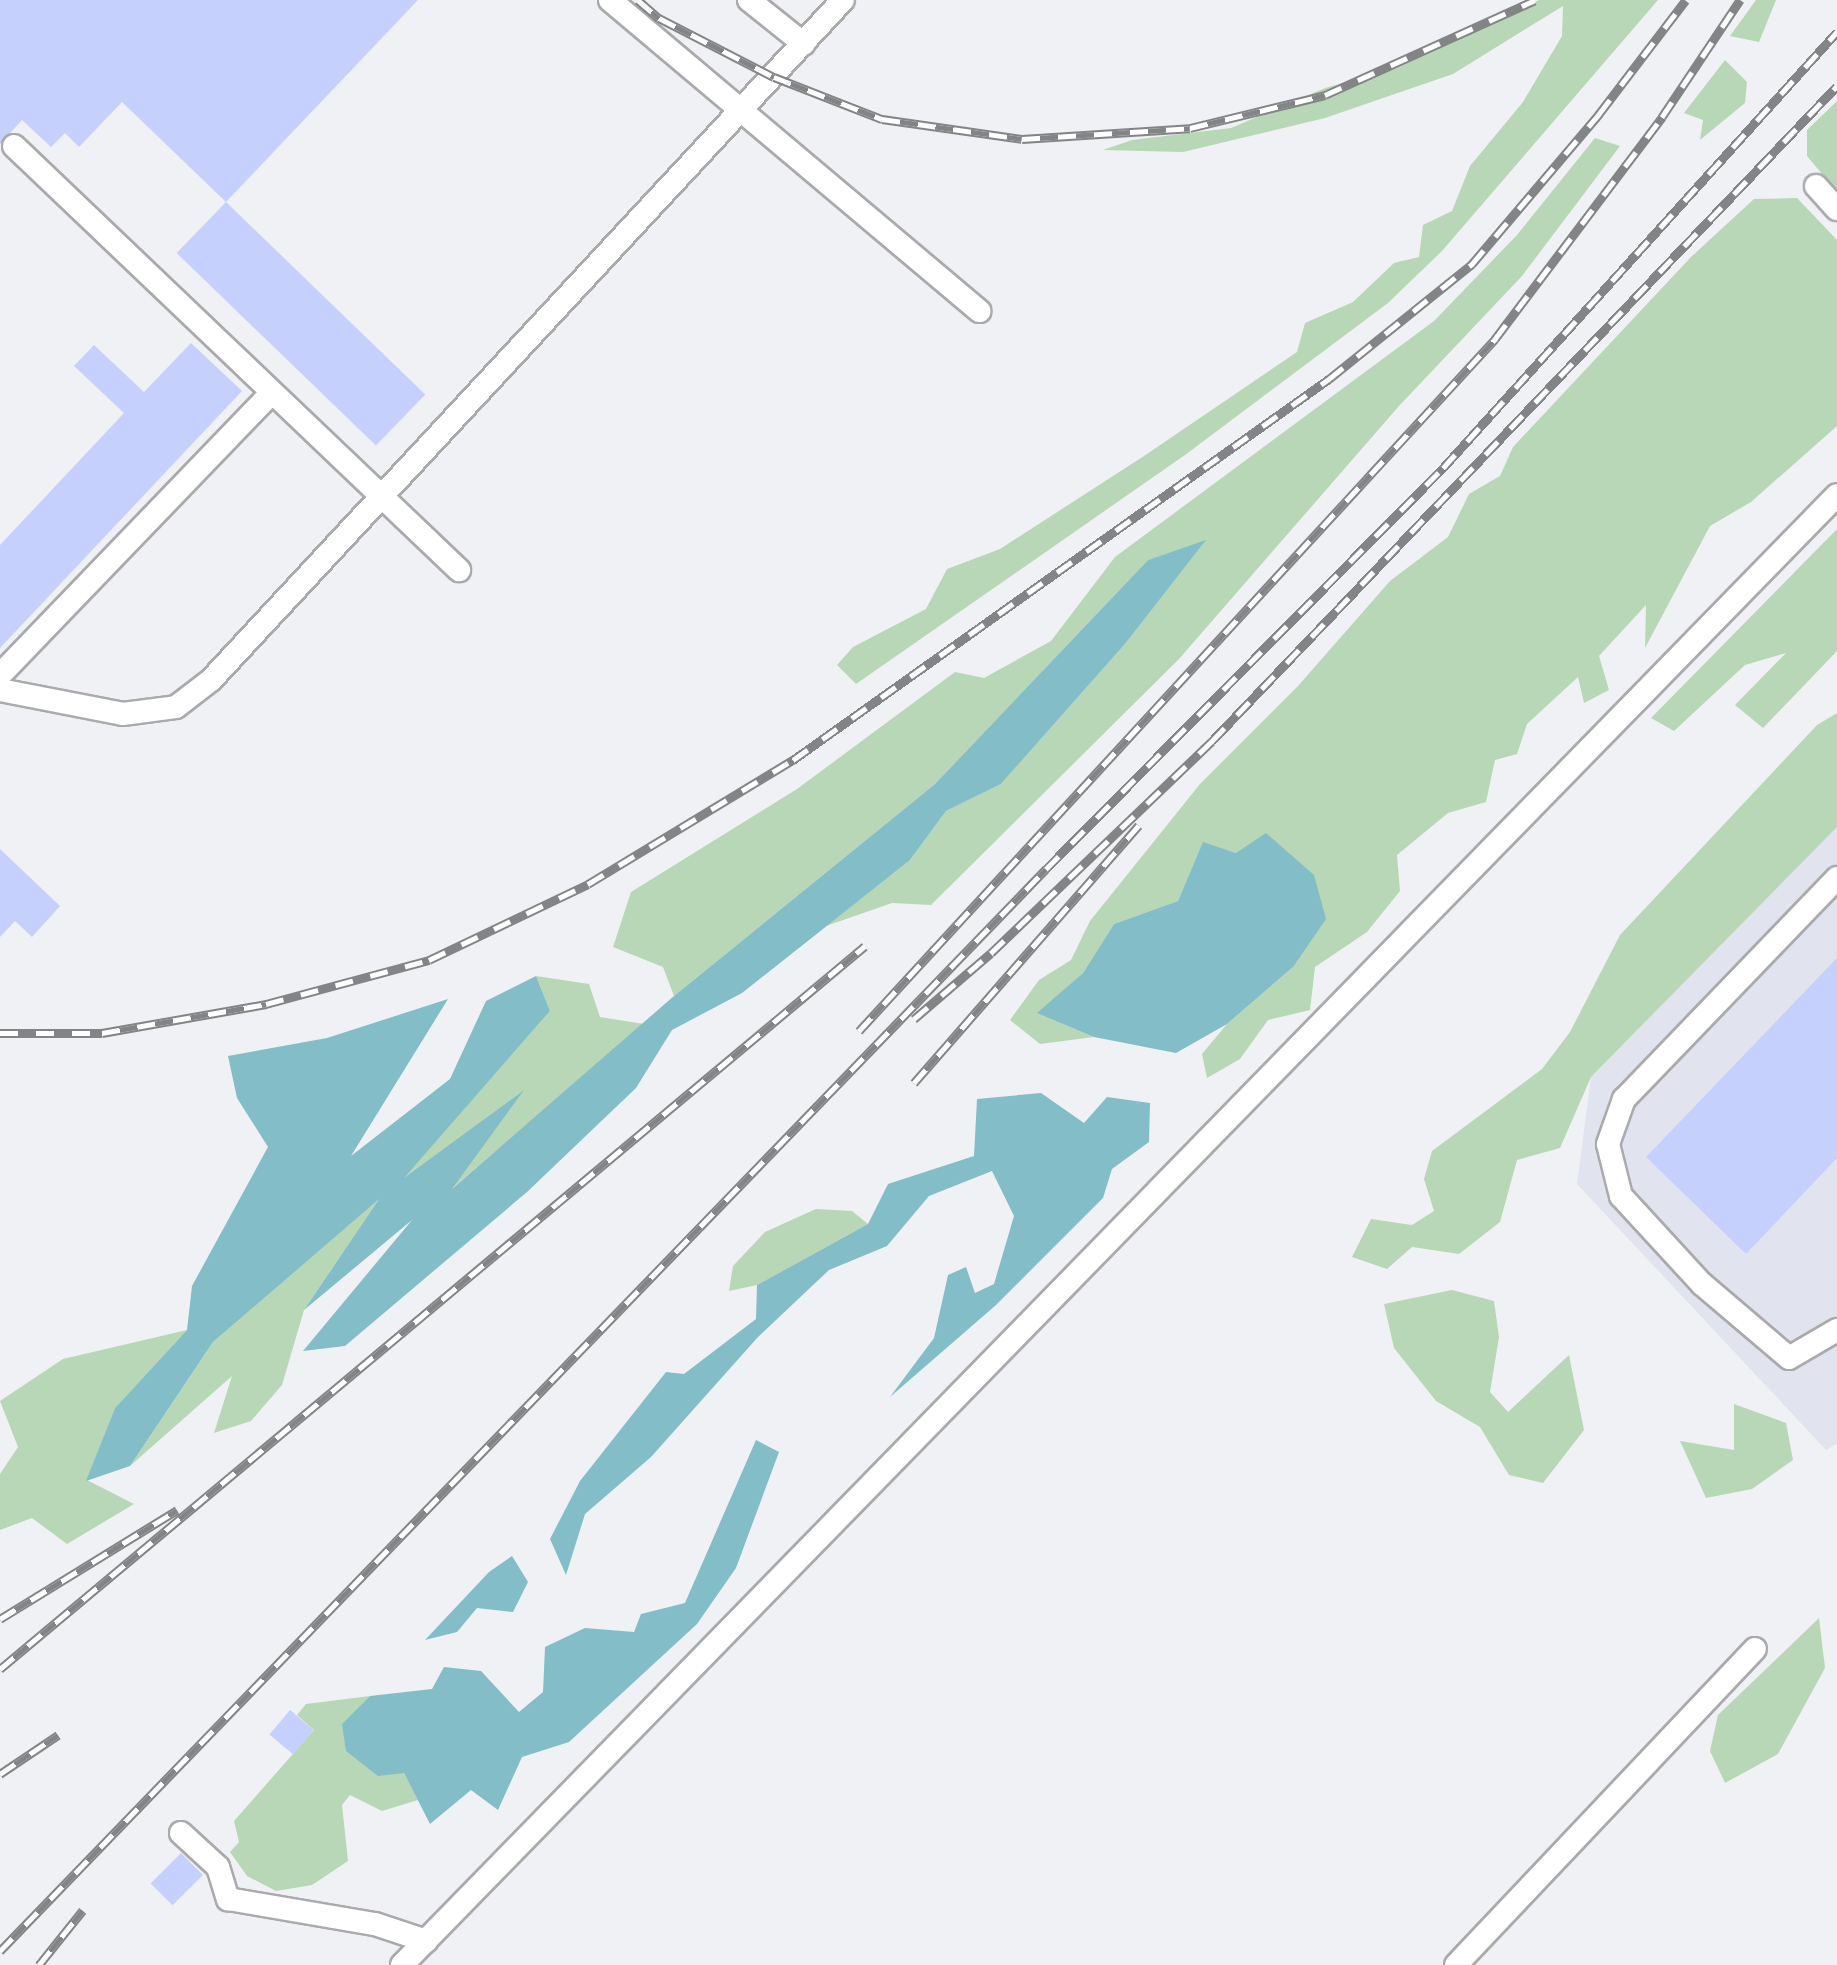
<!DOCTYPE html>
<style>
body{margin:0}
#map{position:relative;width:1837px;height:1965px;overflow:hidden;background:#f0f1f4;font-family:Mulish,sans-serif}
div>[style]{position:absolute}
.built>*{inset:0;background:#e1e4ee}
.green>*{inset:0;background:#b8d7b6}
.water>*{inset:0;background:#82bdc8}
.building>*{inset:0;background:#c5d0fd;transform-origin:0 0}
.roads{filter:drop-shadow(2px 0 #aaaaad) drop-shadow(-2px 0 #aaaaad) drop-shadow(0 2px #aaaaad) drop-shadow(0 -2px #aaaaad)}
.lane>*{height:22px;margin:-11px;padding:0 11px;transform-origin:11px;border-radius:11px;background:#fff}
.rail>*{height:9px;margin-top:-4.5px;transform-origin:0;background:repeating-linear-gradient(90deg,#fefeff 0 18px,#838486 0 36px);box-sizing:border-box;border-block:2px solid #838486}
span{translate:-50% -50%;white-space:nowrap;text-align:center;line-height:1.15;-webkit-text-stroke:8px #fefeff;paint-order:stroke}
</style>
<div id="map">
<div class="built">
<div style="clip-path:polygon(1837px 827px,1837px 1444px,1826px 1450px,1577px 1184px,1591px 1077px)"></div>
</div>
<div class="green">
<div style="clip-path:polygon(1539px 0,1658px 0,1442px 251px,1388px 303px,1185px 455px,856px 684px,837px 665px,853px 647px,926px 609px,947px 569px,1000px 549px,1144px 456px,1297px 352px,1305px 323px,1353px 302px,1394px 263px,1419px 257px,1423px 225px,1452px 211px,1470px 166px,1523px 102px,1562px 36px,1563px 6px,1453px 74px,1325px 118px,1183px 152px,1103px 150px,1132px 140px,1231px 128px,1325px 88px,1395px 69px)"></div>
<div style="clip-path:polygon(1756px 0,1776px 0,1759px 42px,1730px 36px)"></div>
<div style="clip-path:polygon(1725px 60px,1747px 82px,1745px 103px,1700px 140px,1703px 120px,1684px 113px)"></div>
<div style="clip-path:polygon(1837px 101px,1837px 192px,1807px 156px,1807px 130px)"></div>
<div style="clip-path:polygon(1595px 138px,1620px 146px,1522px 276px,1399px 406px,1179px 659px,931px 905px,892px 903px,826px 926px,910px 860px,946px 811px,1001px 784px,1125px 644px,1205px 541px,1148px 560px,935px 784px,674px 996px,663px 967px,613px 947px,631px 892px,797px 789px,955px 672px,984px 678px,1051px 641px,1115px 557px,1434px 321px,1517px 235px)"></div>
<div style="clip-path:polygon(1797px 198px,1837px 240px,1837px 426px,1751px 502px,1710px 526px,1645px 648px,1646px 605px,1599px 656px,1609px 690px,1584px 703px,1578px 677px,1527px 724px,1517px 754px,1495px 760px,1486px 802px,1448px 813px,1397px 855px,1400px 891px,1367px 932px,1315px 967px,1310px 1010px,1268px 1020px,1240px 1059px,1207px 1078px,1202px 1054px,1227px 1024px,1293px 967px,1236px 853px,1203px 843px,1178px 901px,1114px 924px,1083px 973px,1038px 1013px,1094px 1037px,1040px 1044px,1010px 1020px,1039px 980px,1071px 960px,1090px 921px,1200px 784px,1298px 686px,1390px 581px,1448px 537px,1469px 494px,1500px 476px,1513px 447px,1691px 257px,1754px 199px)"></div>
<div style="clip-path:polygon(1837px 529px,1837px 651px,1763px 728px,1735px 705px,1786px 653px,1745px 665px,1674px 731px,1651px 718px)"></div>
<div style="clip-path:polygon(1837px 713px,1837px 827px,1591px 1077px,1560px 1148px,1517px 1160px,1500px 1222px,1459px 1254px,1412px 1247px,1387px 1269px,1352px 1257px,1371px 1219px,1412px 1225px,1434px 1211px,1424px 1179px,1432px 1151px,1542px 1069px,1570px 1032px,1620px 935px,1817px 725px)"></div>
<div style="clip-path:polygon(536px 976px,589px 984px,600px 1017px,644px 1024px,448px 1192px,521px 1092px,400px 1182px,550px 1011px)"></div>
<div style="clip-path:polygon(381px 1196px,304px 1310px,282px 1385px,251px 1421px,214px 1433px,232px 1376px,130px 1466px,213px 1342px)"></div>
<div style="clip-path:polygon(816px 1209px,852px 1211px,868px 1224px,757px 1285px,729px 1291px,733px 1266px,765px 1232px)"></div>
<div style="clip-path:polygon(1452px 1290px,1494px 1301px,1499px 1337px,1490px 1392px,1508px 1412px,1569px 1355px,1584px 1430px,1543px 1483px,1509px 1475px,1480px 1427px,1436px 1401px,1394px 1348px,1384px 1304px)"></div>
<div style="clip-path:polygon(187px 1330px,115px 1408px,87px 1480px,134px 1504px,67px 1544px,32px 1518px,0 1530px,0 1474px,18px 1447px,0 1401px,63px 1359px)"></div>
<div style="clip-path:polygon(1734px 1404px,1786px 1423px,1793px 1460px,1752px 1489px,1706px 1498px,1680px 1441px,1734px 1450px)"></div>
<div style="clip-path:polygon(1819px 1618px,1825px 1668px,1778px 1754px,1725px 1783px,1710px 1751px,1718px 1715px)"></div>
<div style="clip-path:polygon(370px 1696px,343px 1724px,404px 1773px,418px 1800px,382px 1811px,350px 1795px,342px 1805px,348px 1861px,312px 1885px,276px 1891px,247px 1876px,230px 1852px,239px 1842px,234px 1821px,314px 1730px,297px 1715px,306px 1704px)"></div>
</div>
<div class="water">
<div style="clip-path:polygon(1206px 540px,1125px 644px,1001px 784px,946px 811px,910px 860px,742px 993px,672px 1030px,636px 1088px,527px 1192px,345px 1346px,303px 1351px,412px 1220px,304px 1310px,379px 1199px,213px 1342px,130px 1466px,86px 1481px,115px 1408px,187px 1330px,192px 1286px,268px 1147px,237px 1098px,228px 1056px,327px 1038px,448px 999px,351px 1156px,450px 1079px,486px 1001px,536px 976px,550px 1011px,404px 1178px,524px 1090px,452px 1189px,674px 996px,935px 784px,1148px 560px)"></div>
<div style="clip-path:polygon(1266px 833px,1314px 875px,1326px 919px,1293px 967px,1227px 1024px,1176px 1053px,1094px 1037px,1037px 1013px,1083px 973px,1114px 924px,1178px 901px,1203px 842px,1236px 853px)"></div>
<div style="clip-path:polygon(1041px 1093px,1084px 1123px,1107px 1097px,1150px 1103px,1149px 1142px,1112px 1169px,1103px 1198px,996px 1305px,890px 1397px,934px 1338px,948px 1275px,966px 1267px,975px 1293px,994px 1284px,1014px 1216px,992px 1171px,929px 1196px,887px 1246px,829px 1270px,758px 1337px,651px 1457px,585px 1514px,566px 1575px,550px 1539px,580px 1481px,666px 1372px,684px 1374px,756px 1319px,757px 1285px,868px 1224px,888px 1184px,974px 1156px,977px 1099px)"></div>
<div style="clip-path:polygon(756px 1440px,779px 1452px,736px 1568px,697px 1624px,569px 1742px,522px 1757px,498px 1810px,471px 1790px,430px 1824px,404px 1773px,378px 1776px,346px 1751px,342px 1724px,370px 1696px,432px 1689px,444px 1667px,481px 1671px,519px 1712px,543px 1692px,545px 1647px,585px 1628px,634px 1632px,641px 1614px,685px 1603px)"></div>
<div style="clip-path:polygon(512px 1556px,528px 1582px,513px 1612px,477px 1608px,457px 1632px,425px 1640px,489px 1572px)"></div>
</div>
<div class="building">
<div style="clip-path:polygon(0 0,418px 0,226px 202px,122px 102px,79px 147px,65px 133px,51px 147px,22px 120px,0 144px)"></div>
<div style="left:226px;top:202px;width:277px;height:71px;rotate:44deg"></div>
<div style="clip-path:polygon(191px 343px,242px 391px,0 648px,0 545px,124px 413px,74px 366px,94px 345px,144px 392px)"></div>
<div style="clip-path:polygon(0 849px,60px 906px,32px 937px,15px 921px,0 937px)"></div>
<div style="clip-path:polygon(1837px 958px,1837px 1158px,1746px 1254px,1646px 1157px)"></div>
<div style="left:290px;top:1710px;width:31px;height:32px;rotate:40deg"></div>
<div style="left:181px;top:1853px;width:31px;height:43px;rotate:45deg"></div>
</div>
<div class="roads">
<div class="lane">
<div style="left:610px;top:0;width:483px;rotate:40.1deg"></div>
<div style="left:749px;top:0;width:70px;rotate:38.7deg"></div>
<div style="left:14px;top:146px;width:615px;rotate:43.62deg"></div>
<div style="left:1816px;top:186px;width:31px;rotate:48deg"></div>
<div style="left:0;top:675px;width:391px;rotate:-46.1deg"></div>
<div style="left:0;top:690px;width:125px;rotate:11deg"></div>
<div style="left:123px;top:714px;width:53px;rotate:-7.5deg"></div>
<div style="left:176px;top:707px;width:44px;rotate:-37.6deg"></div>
<div style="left:211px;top:680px;width:928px;rotate:-47.1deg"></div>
<div style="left:1837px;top:878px;width:307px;rotate:133.9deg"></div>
<div style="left:1624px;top:1099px;width:48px;rotate:109.6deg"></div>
<div style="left:1608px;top:1144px;width:54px;rotate:76deg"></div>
<div style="left:1621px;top:1196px;width:120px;rotate:47.4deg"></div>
<div style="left:1702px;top:1284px;width:114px;rotate:40.4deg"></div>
<div style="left:1789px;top:1358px;width:56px;rotate:-30.3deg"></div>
<div style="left:181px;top:1833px;width:50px;rotate:42.6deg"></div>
<div style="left:218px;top:1867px;width:34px;rotate:73deg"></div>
<div style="left:228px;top:1899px;width:149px;rotate:9.7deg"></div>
<div style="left:375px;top:1924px;width:54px;rotate:18.4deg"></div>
<div style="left:402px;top:1965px;width:2054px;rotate:-45.69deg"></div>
<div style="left:1456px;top:1965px;width:435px;rotate:-46.6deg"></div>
</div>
</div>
<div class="rail">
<div style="left:638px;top:0;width:28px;rotate:41deg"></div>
<div style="left:659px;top:18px;width:129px;rotate:27.2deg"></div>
<div style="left:774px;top:77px;width:116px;rotate:21.3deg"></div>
<div style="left:882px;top:119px;width:141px;rotate:8.1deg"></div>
<div style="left:1022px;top:139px;width:168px;rotate:-3.7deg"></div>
<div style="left:1190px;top:128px;width:139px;rotate:-13.7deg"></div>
<div style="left:1325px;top:95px;width:230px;rotate:-24.3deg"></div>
<div style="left:914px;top:1019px;width:101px;rotate:-40.6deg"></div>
<div style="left:991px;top:953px;width:306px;rotate:-43.8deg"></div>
<div style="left:1212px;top:741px;width:905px;rotate:-46.34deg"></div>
<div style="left:859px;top:1031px;width:940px;rotate:-47.41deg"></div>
<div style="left:1495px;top:339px;width:278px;rotate:-53deg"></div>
<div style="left:1662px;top:117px;width:141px;rotate:-56.3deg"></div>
<div style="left:0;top:1033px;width:102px"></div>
<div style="left:102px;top:1033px;width:167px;rotate:-10deg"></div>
<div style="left:266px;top:1004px;width:169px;rotate:-15.1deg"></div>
<div style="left:429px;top:960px;width:176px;rotate:-25.5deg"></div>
<div style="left:588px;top:884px;width:240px;rotate:-31.2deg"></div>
<div style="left:793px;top:760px;width:658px;rotate:-35.41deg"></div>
<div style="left:1329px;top:379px;width:184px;rotate:-38.8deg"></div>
<div style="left:1472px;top:264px;width:197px;rotate:-49.7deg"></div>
<div style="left:1599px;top:114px;width:143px;rotate:-52.7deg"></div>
<div style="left:914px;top:1083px;width:342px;rotate:-48.9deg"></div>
<div style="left:0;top:1619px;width:208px;rotate:-31.6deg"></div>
<div style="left:0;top:1669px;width:1127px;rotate:-39.89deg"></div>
<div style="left:0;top:1774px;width:70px;rotate:-33.9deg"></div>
<div style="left:0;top:1951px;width:1505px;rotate:-45.97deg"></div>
<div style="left:1046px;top:869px;width:564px;rotate:-45.29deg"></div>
<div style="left:1443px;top:468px;width:588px;rotate:-47.9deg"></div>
<div style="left:39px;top:1965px;width:70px;rotate:-51.3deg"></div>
</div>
</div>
